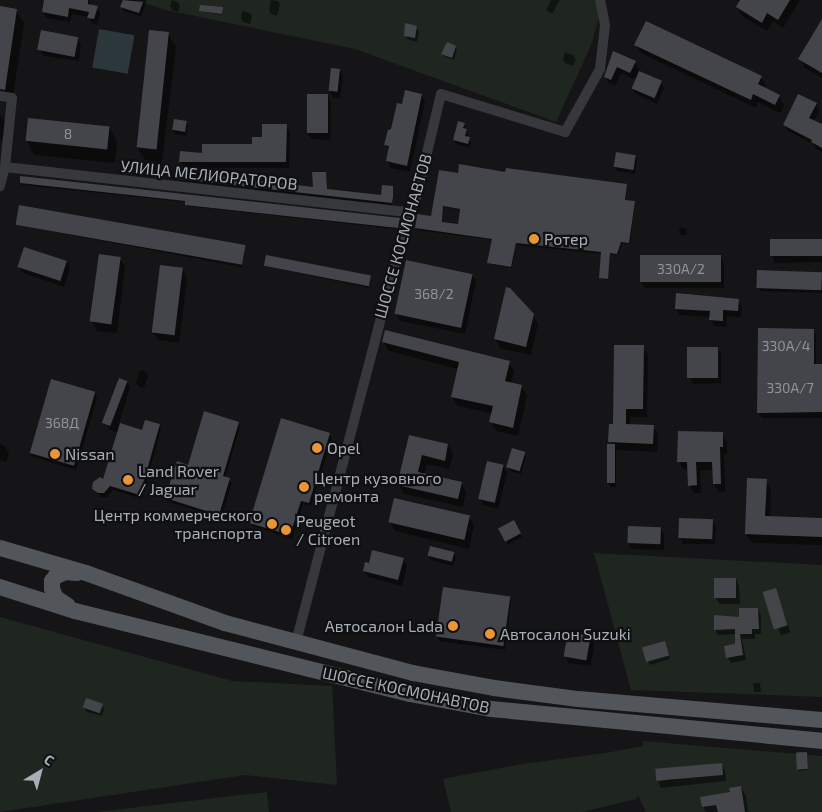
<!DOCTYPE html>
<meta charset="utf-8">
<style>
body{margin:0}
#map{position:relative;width:822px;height:812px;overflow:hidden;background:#151517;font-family:"Exo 2",sans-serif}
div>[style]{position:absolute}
.green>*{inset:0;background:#1f261f}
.water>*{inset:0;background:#2d383c;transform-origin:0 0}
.shadow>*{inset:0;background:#0007;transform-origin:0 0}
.building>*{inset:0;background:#44454a;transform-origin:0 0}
.minor>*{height:10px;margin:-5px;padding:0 5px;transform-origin:5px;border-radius:5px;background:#36383b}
.primary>*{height:16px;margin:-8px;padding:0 8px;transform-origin:8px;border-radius:8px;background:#52555a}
.dots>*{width:14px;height:14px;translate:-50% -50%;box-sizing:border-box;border:2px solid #101012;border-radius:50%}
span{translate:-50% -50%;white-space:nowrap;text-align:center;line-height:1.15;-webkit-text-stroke:4.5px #101012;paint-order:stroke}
.number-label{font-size:14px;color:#8e949b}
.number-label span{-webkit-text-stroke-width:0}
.street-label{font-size:16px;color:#a7aeb6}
.poi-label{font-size:16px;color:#a7aeb6}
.left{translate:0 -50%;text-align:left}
.right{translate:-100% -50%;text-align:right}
.north{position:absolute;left:15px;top:747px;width:50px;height:50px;-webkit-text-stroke:4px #101012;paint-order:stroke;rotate:37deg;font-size:14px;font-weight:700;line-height:20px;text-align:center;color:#a7aeb6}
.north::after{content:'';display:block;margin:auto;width:18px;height:22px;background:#a7aeb6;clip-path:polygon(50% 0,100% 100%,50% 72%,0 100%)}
</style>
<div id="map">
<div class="green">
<div style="clip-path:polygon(134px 0,597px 0,602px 5px,592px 43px,556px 122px,355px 49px,166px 10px)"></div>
<div style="clip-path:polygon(594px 553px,822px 565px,822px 697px,631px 690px)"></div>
<div style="clip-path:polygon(0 617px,232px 681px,332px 686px,337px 785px,245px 775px,0 812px)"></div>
<div style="clip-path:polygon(643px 741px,822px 756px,822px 812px,646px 812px,638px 795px,636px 799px,582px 812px,451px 812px,443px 779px,522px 764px,606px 753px,643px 746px)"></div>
<div style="clip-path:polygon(267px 792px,269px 812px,96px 812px)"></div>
</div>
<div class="water">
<div style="left:99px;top:29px;width:36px;height:39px;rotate:10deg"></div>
</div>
<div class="shadow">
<div style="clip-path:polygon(45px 0,89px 0,91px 6px,97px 7px,100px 13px,97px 25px,92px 23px,89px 17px,72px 14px,70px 22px,46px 18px,43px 12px)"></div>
<div style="clip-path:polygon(124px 0,147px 0,141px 17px,124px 11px,122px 7px)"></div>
<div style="clip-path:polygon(172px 0,178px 2px,180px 6px,178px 12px,172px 10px,170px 6px)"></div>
<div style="clip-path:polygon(271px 0,278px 1px,280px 5px,277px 16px,271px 14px,269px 10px)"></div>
<div style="clip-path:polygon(551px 0,560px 0,552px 14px,546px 10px)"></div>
<div style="clip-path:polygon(736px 0,800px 0,783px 28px,773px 21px,767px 31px,742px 16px,737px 7px,740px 2px)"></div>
<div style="clip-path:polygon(222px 8px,222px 15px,200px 11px)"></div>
<div style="clip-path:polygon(16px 10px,24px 23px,12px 103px,0 102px,0 11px)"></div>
<div style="clip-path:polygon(242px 11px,250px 13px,252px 17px,250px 24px,243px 22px,241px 18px)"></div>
<div style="clip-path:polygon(822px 22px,822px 78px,805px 68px,800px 59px)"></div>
<div style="clip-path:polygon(417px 28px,419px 32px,417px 42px,407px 39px,405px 35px)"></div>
<div style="clip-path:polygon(168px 33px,176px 47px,162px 162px,145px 160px,137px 147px)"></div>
<div style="clip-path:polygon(77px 38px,81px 45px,79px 61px,44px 56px,40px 50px)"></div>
<div style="clip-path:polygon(636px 45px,761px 77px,766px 86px,764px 89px,779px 96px,784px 105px,780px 113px,758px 102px,756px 108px,641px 53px)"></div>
<div style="clip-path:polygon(455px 47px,457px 50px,454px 60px,445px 57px,443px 54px)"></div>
<div style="clip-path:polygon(565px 52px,573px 55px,576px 59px,573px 66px,565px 63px,563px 59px)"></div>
<div style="clip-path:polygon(614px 53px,635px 62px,639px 69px,638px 71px,661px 82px,664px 89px,657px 104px,636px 94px,632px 88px,636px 80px,621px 73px,615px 86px,609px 83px,605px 76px)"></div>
<div style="clip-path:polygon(339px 70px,343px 76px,340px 98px,333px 98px,330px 91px)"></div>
<div style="clip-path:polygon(328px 95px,331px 102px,330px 140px,311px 139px,307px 133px)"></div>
<div style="clip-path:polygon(421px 95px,425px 101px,410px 172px,391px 168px,387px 161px,389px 151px,386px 145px,403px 106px)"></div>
<div style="clip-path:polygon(816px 104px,819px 111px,814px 121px,822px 125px,822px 152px,816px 149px,813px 144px,788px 131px,784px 125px)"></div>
<div style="clip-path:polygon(0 114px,5px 122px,2px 141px,0 141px)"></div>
<div style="clip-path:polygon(186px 122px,188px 126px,186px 136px,175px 134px,173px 130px)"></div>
<div style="clip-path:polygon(464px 124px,468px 134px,467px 138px,471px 142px,470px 148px,456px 144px,454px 140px)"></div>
<div style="clip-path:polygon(286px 125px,290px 132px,289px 168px,184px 168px,181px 162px,182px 152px,204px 155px,253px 145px)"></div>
<div style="clip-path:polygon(110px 128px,117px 142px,115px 163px,34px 155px,27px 141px)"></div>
<div style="clip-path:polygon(635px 156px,637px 160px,635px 174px,617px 171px,615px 167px)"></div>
<div style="clip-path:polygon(326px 173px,327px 190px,382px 197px,393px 188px,392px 205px,180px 181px,179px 179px,314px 188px)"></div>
<div style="clip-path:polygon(evenodd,506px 174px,626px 185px,626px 201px,635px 204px,630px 244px,622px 243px,618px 255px,610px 254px,608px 280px,600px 278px,602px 254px,516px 245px,512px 268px,490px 264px,493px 240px,417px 230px,418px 215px,432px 217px,459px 175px,506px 174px,444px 207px,461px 210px,459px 225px,442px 223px,444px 207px)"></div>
<div style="clip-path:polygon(21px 177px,400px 219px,400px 221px,398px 229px,187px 206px,186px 202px,22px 185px)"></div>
<div style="clip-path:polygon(17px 225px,244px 247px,245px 248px,242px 267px)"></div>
<div style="clip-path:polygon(679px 228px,686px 228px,687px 235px,680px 235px)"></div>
<div style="clip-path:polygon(822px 242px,822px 262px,775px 263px,772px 256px)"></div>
<div style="clip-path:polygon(720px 257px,724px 263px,724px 288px,645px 288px,641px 282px)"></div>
<div style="clip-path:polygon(120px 258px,125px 267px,117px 333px,97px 331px,92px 322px)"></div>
<div style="clip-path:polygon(67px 262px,70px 268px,64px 287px,23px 273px,19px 267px)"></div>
<div style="clip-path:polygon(265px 266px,370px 277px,371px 279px,369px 288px)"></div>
<div style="clip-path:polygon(182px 269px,187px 278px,179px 343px,158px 340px,153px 332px)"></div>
<div style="clip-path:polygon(822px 273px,822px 293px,760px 291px,758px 287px)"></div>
<div style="clip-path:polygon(472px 275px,476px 281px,465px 334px,400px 321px,396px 314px)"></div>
<div style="clip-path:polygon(738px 301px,742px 307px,741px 317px,727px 316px,726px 327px,714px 326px,711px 317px,680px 315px,676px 309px)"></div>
<div style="clip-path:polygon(532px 315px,538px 324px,531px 355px,500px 348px,495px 339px)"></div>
<div style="clip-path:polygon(813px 330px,816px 336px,816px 365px,822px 365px,822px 418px,762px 418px,758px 412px)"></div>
<div style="clip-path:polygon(383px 342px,509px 363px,514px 371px,511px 384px,521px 386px,527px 395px,518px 436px,496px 431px,491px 422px,493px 414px,458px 406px,452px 397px,458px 369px,389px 351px)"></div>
<div style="clip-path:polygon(643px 347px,648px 355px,647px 417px,630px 417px,630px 426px,653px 426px,658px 435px,657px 452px,616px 450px,616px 487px,611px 487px,608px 483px,612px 445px,610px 442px)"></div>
<div style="clip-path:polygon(717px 348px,721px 354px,721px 383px,693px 384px,690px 377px)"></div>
<div style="clip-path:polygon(140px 370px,146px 372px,148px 376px,144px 388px,139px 387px,136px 383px)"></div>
<div style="clip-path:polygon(52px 381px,95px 394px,97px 398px,76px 470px,33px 457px,30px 453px)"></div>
<div style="clip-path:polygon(127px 382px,130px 388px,119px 424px,143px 431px,159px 425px,161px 429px,142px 499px,113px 490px,107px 497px,101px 497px,93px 489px,104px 481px,118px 433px,110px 430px,106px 424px)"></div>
<div style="clip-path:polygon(238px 423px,240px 427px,225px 478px,232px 483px,221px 518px,169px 502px,167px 498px,189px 466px)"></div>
<div style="clip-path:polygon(329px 434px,332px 438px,311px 506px,303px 504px,292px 539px,253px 526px,251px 522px)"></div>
<div style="clip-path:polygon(722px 434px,727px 442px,727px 454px,724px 454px,725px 492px,719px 492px,714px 484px,713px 470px,700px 470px,701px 493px,694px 493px,689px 485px,688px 469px,683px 469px,679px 461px)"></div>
<div style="clip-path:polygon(410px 436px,448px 445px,453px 454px,449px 469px,427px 464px,424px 474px,461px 483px,466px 492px,463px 507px,404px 494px,399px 485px)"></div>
<div style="clip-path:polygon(0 444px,5px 446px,9px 453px,6px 462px,0 460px)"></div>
<div style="clip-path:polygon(524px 453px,526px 457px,521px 474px,510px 471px,508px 467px)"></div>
<div style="clip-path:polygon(504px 466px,507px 473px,498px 509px,483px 505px,479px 498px)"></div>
<div style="clip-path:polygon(766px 480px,771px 489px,770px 518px,822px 519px,822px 545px,752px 543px,746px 534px)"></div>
<div style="clip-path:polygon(469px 517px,474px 526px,469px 549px,395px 531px,390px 522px)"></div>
<div style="clip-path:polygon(712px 520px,716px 527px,715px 544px,683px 544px,680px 537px)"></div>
<div style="left:514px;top:522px;width:17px;height:16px;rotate:62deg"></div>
<div style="clip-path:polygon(661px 529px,664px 535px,664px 550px,632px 549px,628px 543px)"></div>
<div style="clip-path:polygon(453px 553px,456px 557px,453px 566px,431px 560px,428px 556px)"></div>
<div style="clip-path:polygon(403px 559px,407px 565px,402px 586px,368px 577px,364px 571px,370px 565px)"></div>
<div style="clip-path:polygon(736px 579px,739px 586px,740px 604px,720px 604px,716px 598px)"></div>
<div style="left:775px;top:590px;width:45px;height:10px;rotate:70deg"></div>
<div style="clip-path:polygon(509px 597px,511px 601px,505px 650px,439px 641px,437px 637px)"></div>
<div style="clip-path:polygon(758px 609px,761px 615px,761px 634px,755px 634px,755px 639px,742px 639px,746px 660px,731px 663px,727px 657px,736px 645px,736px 634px,718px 635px,715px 629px)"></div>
<div style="clip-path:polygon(591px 637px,594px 644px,591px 666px,569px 663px,565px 657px)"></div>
<div style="clip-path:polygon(666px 646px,670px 659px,650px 665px,648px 661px)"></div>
<div style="clip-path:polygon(753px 683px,760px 683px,761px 692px,754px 692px)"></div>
<div style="clip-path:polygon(102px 705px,104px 709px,102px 716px,87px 712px,84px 708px)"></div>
<div style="clip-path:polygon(807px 755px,808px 770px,799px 771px,798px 770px)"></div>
<div style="clip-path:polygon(721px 764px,725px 771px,726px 781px,661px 788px,658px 782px)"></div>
<div style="clip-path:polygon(741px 787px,746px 796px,748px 812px,706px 812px,703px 806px)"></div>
</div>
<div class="building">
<div style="clip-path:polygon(44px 0,88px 0,88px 4px,98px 6px,94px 19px,87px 18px,89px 12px,69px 8px,68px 17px,42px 12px)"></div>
<div style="clip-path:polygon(123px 0,143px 2px,139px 13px,120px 7px)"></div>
<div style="clip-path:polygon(740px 0,790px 0,778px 20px,767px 13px,762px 23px,736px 7px)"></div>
<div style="clip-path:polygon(200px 5px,223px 7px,222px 14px,199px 11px)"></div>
<div style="clip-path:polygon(0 6px,17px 9px,5px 90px,0 89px)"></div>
<div style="clip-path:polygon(822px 19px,822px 73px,798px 59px)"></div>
<div style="clip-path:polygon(646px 21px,762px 76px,758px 84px,780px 95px,775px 105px,753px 94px,751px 100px,634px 45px)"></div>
<div style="clip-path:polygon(405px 23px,417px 26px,415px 38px,404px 36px)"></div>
<div style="left:41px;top:30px;width:38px;height:20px;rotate:11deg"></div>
<div style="left:149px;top:30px;width:20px;height:118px;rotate:6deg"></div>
<div style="clip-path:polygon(447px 42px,456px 46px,452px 58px,441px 54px)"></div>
<div style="clip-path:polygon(613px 51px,636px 61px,630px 73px,617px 67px,611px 80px,604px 77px)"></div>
<div style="left:331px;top:68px;width:9px;height:23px;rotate:6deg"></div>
<div style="left:639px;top:71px;width:25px;height:19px;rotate:23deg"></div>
<div style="clip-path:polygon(405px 90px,422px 94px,407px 166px,386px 161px,389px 146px,384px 145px,388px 130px,391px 129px,397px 103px,402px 104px)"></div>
<div style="left:307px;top:94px;width:21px;height:39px"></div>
<div style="clip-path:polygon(798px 94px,817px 103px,809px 118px,822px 124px,822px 148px,811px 142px,812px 140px,783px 125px)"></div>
<div style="left:28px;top:118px;width:82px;height:23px;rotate:6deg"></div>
<div style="left:174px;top:119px;width:13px;height:11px;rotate:9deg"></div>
<div style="clip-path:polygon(458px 121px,465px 123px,463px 128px,467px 129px,465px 136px,470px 137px,468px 144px,453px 140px)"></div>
<div style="clip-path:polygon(262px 124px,287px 124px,286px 162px,179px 162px,180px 151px,202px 153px,202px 144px,252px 144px,252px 137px,262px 137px)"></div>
<div style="left:616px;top:152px;width:20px;height:15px;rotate:9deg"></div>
<div style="clip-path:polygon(evenodd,459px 164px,505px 172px,506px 168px,627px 184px,625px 200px,635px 201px,629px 243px,621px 242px,617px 254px,610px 253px,608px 279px,599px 278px,601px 252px,516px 243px,511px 267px,487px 263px,492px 239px,415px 228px,417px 214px,431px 216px,439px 170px,458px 173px,459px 164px,443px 206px,460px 209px,458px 224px,442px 222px,443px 206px)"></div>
<div style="clip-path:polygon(178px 171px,313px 187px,312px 172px,326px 172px,327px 189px,381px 195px,382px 185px,393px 186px,393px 197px,392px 203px,178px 179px)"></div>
<div style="clip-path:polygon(20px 176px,400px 218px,398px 228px,185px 205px,185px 201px,20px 183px)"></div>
<div style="left:19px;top:205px;width:230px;height:20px;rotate:10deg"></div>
<div style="left:822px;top:239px;width:17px;height:52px;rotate:90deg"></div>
<div style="left:24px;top:247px;width:45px;height:21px;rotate:18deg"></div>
<div style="left:99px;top:254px;width:22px;height:68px;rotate:8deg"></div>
<div style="left:266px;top:255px;width:107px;height:11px;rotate:11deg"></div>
<div style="left:640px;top:255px;width:81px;height:27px"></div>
<div style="left:406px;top:260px;width:68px;height:55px;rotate:12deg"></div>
<div style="left:160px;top:265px;width:23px;height:68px;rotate:7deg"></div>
<div style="left:757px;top:270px;width:65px;height:18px;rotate:2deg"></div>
<div style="clip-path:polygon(506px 287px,510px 288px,534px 314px,526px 347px,494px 339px)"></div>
<div style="clip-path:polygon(676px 293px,739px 299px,738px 311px,723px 310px,723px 321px,709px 320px,710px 311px,675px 309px)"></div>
<div style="clip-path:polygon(758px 328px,814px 329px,814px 364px,822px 364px,822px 412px,757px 413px)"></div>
<div style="clip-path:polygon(385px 330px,510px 361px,505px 381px,522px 385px,513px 428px,489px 422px,493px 406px,451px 397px,459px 362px,382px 342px)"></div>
<div style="clip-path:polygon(614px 345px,644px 345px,643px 409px,626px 409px,626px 424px,654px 425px,653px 444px,608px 442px,609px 424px,613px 424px)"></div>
<div style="left:687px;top:347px;width:31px;height:31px"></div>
<div style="left:119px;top:378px;width:9px;height:48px;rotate:21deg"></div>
<div style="left:51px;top:379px;width:46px;height:77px;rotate:16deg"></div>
<div style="clip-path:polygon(204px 411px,239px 422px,223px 476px,230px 478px,219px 515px,165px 498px,177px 461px,188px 465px)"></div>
<div style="clip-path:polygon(281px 418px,330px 433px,309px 503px,301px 501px,290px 535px,249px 523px)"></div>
<div style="clip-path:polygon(145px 420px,160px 424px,140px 495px,110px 486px,104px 493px,98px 493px,92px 489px,93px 482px,100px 477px,103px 479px,120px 423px,142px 430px)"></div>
<div style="clip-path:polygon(678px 431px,723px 432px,723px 447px,720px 447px,721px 484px,713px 484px,712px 462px,696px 462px,697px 485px,688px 486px,687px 462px,677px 462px)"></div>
<div style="clip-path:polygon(409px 435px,448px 444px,445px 461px,422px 455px,418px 472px,462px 482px,458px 499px,397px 485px)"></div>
<div style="left:607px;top:444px;width:8px;height:39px"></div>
<div style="left:512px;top:448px;width:14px;height:20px;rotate:17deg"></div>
<div style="left:487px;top:461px;width:17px;height:39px;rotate:13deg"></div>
<div style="clip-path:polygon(747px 478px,767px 479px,765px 516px,822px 518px,822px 537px,745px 534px)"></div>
<div style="left:394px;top:498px;width:78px;height:25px;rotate:13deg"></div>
<div style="left:679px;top:518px;width:34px;height:20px;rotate:2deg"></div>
<div style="left:514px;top:520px;width:15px;height:18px;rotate:62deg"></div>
<div style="left:628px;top:526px;width:33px;height:17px;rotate:2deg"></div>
<div style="left:430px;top:546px;width:25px;height:10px;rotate:14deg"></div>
<div style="clip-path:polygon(372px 550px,404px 558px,398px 580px,363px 571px,365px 562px,369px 563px)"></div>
<div style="left:714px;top:578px;width:22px;height:20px"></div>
<div style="left:443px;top:587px;width:68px;height:50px;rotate:8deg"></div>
<div style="left:776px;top:588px;width:39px;height:14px;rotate:73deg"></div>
<div style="clip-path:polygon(739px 608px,758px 608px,759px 629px,752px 629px,752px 634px,740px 634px,743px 655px,726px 658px,724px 646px,735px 644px,735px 629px,714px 630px,714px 615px,739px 617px)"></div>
<div style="left:568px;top:632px;width:23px;height:25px;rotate:10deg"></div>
<div style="left:665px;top:641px;width:15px;height:24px;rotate:74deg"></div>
<div style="left:86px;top:698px;width:18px;height:10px;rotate:19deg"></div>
<div style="left:807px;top:752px;width:17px;height:11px;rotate:87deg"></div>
<div style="left:722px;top:763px;width:12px;height:67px;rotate:85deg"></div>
<div style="clip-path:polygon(741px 786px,745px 812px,718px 812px,716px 805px,702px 807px,700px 797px,730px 792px,729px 788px)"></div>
</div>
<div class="minor">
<div style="left:0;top:96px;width:12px;rotate:9deg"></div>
<div style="left:12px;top:98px;width:69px;rotate:95.8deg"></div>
<div style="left:5px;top:167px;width:20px;rotate:105deg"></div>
<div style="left:5px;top:167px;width:406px;rotate:6.4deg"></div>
<div style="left:296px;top:642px;width:445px;rotate:-75.3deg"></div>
<div style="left:409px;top:212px;width:11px;rotate:-56deg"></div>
<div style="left:415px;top:203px;width:112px;rotate:-76.6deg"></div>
<div style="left:441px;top:94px;width:130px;rotate:17deg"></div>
<div style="left:565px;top:132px;width:72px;rotate:-60.9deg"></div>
<div style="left:600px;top:69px;width:44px;rotate:-83.5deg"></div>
<div style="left:605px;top:25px;width:25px;rotate:-101deg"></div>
</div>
<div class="primary">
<div style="left:0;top:548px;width:90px;rotate:16.2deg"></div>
<div style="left:86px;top:573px;width:148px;rotate:19.8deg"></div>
<div style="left:225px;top:623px;width:195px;rotate:14.9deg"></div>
<div style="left:413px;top:673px;width:82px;rotate:10.5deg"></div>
<div style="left:494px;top:688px;width:85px;rotate:7.5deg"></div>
<div style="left:578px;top:699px;width:245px;rotate:4.9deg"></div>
<div style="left:0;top:587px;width:79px;rotate:17.7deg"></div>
<div style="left:75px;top:611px;width:345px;rotate:13.9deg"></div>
<div style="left:410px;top:694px;width:82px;rotate:10.5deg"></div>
<div style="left:491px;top:709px;width:333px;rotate:5.5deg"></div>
<div style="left:68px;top:606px;width:14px;rotate:-146deg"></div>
<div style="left:56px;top:598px;width:10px;rotate:-114deg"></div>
<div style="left:52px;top:589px;width:8px;rotate:-90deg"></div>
<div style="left:52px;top:581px;width:6px;rotate:-51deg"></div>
<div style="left:56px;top:576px;width:11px;rotate:-22deg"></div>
<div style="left:66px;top:572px;width:11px;rotate:5deg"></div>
</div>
<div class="dots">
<div style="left:534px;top:239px;background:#eb9539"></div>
<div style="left:317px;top:448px;background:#eb9539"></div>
<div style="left:55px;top:454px;background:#eb9539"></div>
<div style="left:128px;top:480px;background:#eb9539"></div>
<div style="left:304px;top:487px;background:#eb9539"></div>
<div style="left:272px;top:524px;background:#eb9539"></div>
<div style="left:286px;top:530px;background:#eb9539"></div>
<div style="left:453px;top:626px;background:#eb9539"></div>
<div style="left:490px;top:634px;background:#eb9539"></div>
</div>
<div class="number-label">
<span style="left:68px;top:134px">8</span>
<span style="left:681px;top:269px">330А/2</span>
<span style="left:434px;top:294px">368/2</span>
<span style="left:786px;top:346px">330А/4</span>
<span style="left:790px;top:388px">330А/7</span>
<span style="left:62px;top:423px">368Д</span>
</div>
<div class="street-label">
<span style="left:209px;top:175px;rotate:6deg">УЛИЦА МЕЛИОРАТОРОВ</span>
<span style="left:403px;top:236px;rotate:-74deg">ШОССЕ КОСМОНАВТОВ</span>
<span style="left:406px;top:690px;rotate:12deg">ШОССЕ КОСМОНАВТОВ</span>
</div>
<div class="poi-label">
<span class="left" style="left:544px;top:239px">Ротер</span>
<span class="left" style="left:327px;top:448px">Opel</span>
<span class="left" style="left:65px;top:454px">Nissan</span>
<span class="left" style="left:138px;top:480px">Land Rover<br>/ Jaguar</span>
<span class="left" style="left:314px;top:487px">Центр кузовного<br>ремонта</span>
<span class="right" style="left:262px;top:524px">Центр коммерческого<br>транспорта</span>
<span class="left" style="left:296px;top:530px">Peugeot<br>/ Citroen</span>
<span class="right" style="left:443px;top:626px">Автосалон Lada</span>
<span class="left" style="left:500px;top:634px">Автосалон Suzuki</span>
</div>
<div class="north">С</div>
</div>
